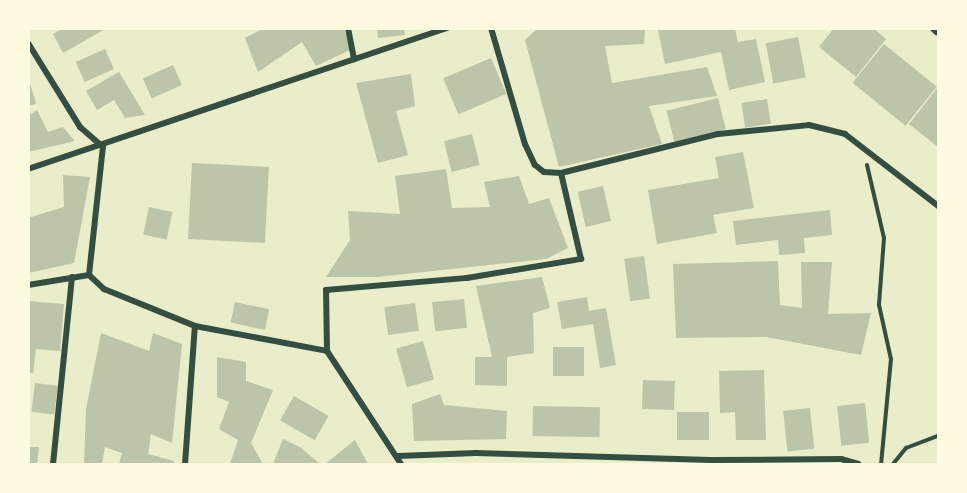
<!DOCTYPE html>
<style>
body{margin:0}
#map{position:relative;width:967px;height:493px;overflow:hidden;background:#e9edc9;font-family:"PT Sans",sans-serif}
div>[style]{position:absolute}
.building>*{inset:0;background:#bcc5a7;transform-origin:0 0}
.path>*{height:4px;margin:-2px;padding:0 2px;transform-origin:2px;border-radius:2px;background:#344e41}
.minor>*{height:6px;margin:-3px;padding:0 3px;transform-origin:3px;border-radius:3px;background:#344e41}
.tertiary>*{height:10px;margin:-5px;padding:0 5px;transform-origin:5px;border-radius:5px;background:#344e41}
span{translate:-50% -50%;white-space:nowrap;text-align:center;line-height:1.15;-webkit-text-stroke:4.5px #fefae0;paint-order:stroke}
.frame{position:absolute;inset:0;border:30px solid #fefae0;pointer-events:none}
</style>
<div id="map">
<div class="building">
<div style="clip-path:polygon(63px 28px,107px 28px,63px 53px,53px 34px)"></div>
<div style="clip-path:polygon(264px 28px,344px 28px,350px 50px,316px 66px,302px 42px,258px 72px,245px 38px)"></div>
<div style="clip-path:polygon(377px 28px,404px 28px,405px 35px,378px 38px)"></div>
<div style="clip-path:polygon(538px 28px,645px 28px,644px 44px,605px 46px,612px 83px,707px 67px,717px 96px,649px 106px,662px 144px,559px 167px,525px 40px)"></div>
<div style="clip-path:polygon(735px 28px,738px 42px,756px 39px,765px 82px,729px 90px,721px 52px,665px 64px,658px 30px)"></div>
<div style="clip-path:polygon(834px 28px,873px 28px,886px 39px,856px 77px,819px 47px)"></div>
<div style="left:798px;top:37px;width:41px;height:33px;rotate:79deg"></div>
<div style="left:884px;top:44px;width:68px;height:50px;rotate:39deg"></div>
<div style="left:105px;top:49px;width:22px;height:32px;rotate:66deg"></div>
<div style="left:491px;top:58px;width:39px;height:52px;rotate:67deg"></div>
<div style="left:173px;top:65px;width:22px;height:33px;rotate:66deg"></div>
<div style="clip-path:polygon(119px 72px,145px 115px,125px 118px,114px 100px,97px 110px,86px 91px)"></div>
<div style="clip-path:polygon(411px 74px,415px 106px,396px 111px,408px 155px,378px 163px,356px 83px)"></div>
<div style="clip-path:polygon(28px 76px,36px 104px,28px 106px)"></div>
<div style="clip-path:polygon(938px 87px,938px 147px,909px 124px)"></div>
<div style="left:718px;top:98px;width:32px;height:53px;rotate:76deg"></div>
<div style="left:767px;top:99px;width:25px;height:26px;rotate:81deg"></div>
<div style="clip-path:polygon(37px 110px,48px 132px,63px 127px,75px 141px,28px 152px,28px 116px)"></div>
<div style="left:472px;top:134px;width:32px;height:29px;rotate:76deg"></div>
<div style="clip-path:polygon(743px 152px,754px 208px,713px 215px,717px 233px,657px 244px,648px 190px,719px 178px,715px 157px)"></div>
<div style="left:192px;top:163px;width:77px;height:76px;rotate:3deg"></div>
<div style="clip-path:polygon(446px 169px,452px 208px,490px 207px,484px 182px,519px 176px,529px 204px,549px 198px,568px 248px,546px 259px,377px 277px,326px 277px,350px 240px,348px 211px,400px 214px,395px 176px)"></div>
<div style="clip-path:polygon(63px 175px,90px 177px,74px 263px,28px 273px,28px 218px,64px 207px)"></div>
<div style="left:603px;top:186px;width:36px;height:26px;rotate:77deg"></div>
<div style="left:149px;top:207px;width:24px;height:28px;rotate:12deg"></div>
<div style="clip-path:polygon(830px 210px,832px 235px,804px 238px,805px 253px,779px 255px,778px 240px,736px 245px,733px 221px)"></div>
<div style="left:644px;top:256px;width:43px;height:20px;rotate:82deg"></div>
<div style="clip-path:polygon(778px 261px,780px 305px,802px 308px,801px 262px,832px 262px,828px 314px,871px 313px,861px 355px,766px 337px,676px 338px,673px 264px)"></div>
<div style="clip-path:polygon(542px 277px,550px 308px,533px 313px,534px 353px,507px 357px,507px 386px,475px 385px,475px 357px,492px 357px,476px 286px)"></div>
<div style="clip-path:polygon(587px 297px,589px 311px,606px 308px,616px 365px,600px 368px,593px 324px,562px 329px,557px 302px)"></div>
<div style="left:464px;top:299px;width:29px;height:32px;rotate:84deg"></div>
<div style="clip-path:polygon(28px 301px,64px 304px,60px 351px,36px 349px,33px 373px,28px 372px)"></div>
<div style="left:235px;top:302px;width:35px;height:21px;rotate:12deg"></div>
<div style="left:415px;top:303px;width:28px;height:31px;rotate:82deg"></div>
<div style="clip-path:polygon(101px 333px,149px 351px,153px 333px,182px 344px,172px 443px,151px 434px,148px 454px,174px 461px,174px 464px,119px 464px,122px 453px,105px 447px,102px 464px,84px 464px,86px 409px)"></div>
<div style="left:423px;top:341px;width:40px;height:28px;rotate:74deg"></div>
<div style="left:553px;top:347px;width:31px;height:29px"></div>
<div style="clip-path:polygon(217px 357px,246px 362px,246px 381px,273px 390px,251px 443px,263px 464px,230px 464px,238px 440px,219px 429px,229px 402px,217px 397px)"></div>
<div style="clip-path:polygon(764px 370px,766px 440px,736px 440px,735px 412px,720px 413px,719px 371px)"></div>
<div style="left:643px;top:380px;width:32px;height:29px;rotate:2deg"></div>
<div style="left:35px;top:383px;width:23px;height:29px;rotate:7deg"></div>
<div style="clip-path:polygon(440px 394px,444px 405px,507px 411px,506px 439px,414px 441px,412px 404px)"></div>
<div style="left:294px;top:396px;width:40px;height:28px;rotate:30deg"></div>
<div style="left:865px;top:403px;width:40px;height:28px;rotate:84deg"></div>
<div style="left:533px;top:406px;width:67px;height:30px;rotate:1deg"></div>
<div style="left:810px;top:408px;width:41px;height:27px;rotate:84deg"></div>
<div style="left:677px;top:412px;width:32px;height:28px"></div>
<div style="clip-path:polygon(283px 439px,300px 447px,320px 464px,273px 464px)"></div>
<div style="clip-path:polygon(355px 440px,368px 464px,325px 464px)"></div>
<div style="clip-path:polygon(28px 447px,39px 447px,37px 464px,28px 464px)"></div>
</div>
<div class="path">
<div style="left:867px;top:165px;width:75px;rotate:76.9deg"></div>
<div style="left:884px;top:238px;width:67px;rotate:94.3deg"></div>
<div style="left:879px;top:305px;width:55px;rotate:77.5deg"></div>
<div style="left:891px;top:359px;width:105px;rotate:95.4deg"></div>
<div style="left:893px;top:464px;width:21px;rotate:-51deg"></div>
<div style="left:906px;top:448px;width:34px;rotate:-21deg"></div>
</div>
<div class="minor">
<div style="left:348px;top:28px;width:32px;rotate:79deg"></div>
<div style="left:491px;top:28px;width:121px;rotate:73.7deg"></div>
<div style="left:525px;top:144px;width:23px;rotate:65deg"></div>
<div style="left:535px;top:165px;width:11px;rotate:38deg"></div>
<div style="left:544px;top:172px;width:17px;rotate:3deg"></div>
<div style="left:28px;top:43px;width:99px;rotate:58.2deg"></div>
<div style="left:80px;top:127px;width:30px;rotate:41deg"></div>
<div style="left:28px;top:169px;width:442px;rotate:-18.6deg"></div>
<div style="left:89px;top:275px;width:21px;rotate:43deg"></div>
<div style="left:104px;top:289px;width:98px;rotate:22.1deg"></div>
<div style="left:195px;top:326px;width:134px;rotate:10.7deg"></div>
<div style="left:327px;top:351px;width:135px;rotate:56.8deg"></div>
<div style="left:28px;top:285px;width:62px;rotate:-9.3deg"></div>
<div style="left:89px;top:275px;width:129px;rotate:-83.8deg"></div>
<div style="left:327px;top:351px;width:61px;rotate:-90.9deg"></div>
<div style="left:326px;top:290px;width:142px;rotate:-4.9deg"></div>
<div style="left:467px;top:278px;width:116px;rotate:-9.5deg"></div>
<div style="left:581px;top:259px;width:88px;rotate:-103.1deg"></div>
<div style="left:561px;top:173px;width:162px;rotate:-14deg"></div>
<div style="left:718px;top:134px;width:91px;rotate:-5.6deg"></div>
<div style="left:809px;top:125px;width:37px;rotate:14deg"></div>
<div style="left:845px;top:134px;width:118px;rotate:37.7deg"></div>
<div style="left:398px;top:456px;width:78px;rotate:-2.2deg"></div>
<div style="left:476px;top:453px;width:235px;rotate:1.7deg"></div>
<div style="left:711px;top:460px;width:130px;rotate:-0.4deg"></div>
<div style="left:841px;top:459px;width:18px;rotate:16deg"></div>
<div style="left:53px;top:464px;width:188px;rotate:-84.2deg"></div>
<div style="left:185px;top:464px;width:138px;rotate:-85.9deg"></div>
</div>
<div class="tertiary">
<div style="left:935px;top:28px;width:4px;rotate:45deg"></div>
</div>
<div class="frame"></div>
</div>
